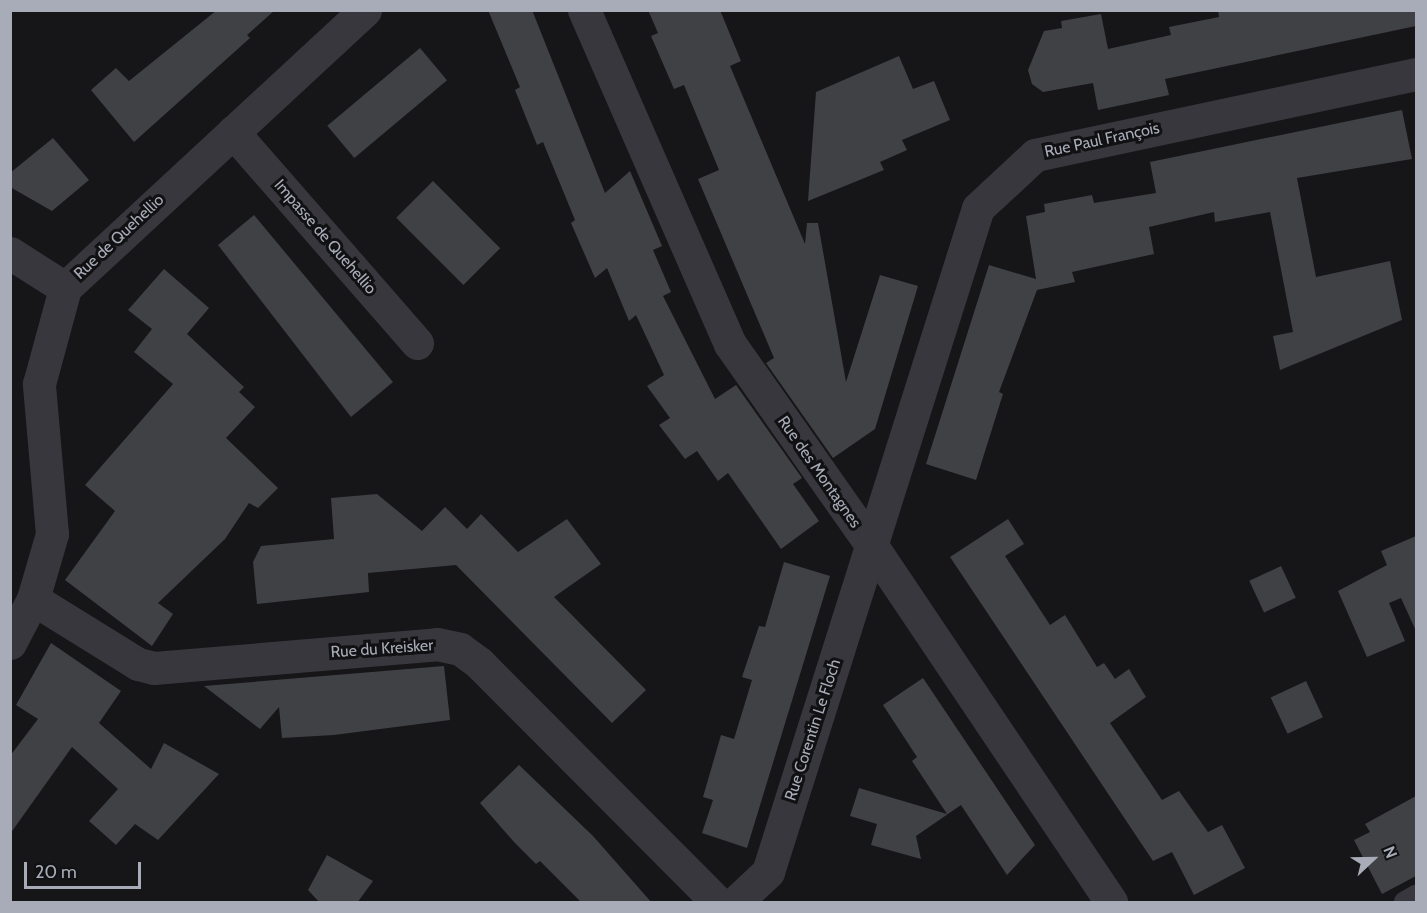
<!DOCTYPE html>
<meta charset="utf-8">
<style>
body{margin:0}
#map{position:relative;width:1427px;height:913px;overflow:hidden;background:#161618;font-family:Cabin,sans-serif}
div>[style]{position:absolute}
.building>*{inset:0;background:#404145;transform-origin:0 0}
.service>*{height:22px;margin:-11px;padding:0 11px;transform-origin:11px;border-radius:11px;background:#37373d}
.minor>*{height:33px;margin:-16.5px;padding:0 16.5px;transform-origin:16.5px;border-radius:16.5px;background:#37373d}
span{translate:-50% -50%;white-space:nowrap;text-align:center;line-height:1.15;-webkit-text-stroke:6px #111113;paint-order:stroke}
.street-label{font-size:16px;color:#a8acb8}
.frame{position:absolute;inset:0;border:12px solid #a8acb8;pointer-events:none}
.north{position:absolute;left:1343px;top:829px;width:60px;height:60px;-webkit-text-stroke:4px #111113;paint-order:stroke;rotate:68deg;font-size:16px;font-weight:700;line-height:24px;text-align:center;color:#a8acb8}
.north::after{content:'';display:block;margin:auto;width:21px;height:27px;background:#a8acb8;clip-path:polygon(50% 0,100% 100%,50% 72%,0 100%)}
.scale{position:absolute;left:24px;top:862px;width:117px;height:27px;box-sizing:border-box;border:3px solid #a8acb8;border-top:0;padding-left:8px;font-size:18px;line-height:21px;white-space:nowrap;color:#a8acb8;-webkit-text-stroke:4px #111113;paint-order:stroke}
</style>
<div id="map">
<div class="building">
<div style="clip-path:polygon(217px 10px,275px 10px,247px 35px,250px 38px,134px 142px,91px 90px,116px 68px,129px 81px)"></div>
<div style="clip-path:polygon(488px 10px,532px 10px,605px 193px,630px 171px,662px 246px,653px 250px,671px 292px,663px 296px,715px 399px,736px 385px,802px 478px,793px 484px,819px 521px,781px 549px,728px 473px,718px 481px,697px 451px,685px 459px,659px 425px,670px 418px,647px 386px,664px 375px,636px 315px,629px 321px,607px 268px,595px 278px,571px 223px,575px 220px,543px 142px,537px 145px,515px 90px,520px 87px)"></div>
<div style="clip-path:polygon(648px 10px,720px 10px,741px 61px,730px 66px,805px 244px,807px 223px,818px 223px,846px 382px,880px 275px,918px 286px,875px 429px,833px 458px,766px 363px,774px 358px,698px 179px,719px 170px,684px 85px,674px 89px,651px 36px,658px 33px)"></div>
<div style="clip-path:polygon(1218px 10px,1416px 10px,1416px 26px,1165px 79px,1169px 95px,1098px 110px,1093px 83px,1043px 92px,1032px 84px,1028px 70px,1044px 31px,1062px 28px,1061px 21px,1101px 14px,1108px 49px,1171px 35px,1169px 27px,1219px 17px)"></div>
<div style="left:420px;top:48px;width:42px;height:121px;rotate:50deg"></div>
<div style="clip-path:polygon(899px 56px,913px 89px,934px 81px,950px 120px,902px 140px,907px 150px,880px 162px,884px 170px,808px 201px,816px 92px)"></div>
<div style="clip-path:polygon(1402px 110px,1412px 159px,1297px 178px,1316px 277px,1390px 261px,1402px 320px,1280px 370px,1273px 336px,1293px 332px,1270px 212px,1215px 222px,1214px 212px,1149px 227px,1154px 254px,1072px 272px,1075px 282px,1037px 290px,999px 392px,1003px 394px,976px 480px,926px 464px,989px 265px,1036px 279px,1026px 216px,1045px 212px,1044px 204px,1092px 195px,1094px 203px,1156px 193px,1150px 162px)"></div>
<div style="clip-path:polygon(53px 138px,89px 180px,52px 211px,10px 187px,10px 173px)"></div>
<div style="left:433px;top:181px;width:95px;height:52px;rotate:45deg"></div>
<div style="clip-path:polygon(254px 215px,393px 382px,351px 417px,218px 245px)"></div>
<div style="clip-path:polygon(164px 269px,209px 308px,187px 334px,244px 387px,239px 392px,255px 407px,226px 438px,278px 488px,258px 508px,249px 503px,225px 539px,158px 603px,173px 614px,152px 646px,65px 580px,115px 511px,85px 485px,173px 384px,134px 352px,152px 329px,128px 310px)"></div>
<div style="clip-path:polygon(377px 494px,422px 531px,445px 507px,467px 529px,481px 514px,518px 552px,567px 519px,601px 564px,554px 597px,646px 690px,612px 723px,456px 565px,368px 573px,369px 592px,257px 604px,253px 562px,261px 546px,334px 539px,331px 498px)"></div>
<div style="clip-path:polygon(1008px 519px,1024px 544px,1005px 556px,1050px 625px,1065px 615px,1097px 667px,1104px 663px,1115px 679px,1129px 669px,1146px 697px,1110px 723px,1162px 800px,1179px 791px,1208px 832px,1222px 825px,1245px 868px,1194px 895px,1172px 852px,1153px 861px,950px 557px)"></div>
<div style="clip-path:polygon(1416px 536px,1416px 631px,1401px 598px,1389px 603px,1405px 641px,1367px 657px,1338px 591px,1387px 565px,1381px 551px)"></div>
<div style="clip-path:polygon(784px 562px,830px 576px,747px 848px,702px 833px,713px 800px,703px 797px,721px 735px,734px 739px,752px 680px,742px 677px,759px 626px,765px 627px)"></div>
<div style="left:1281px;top:566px;width:35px;height:35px;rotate:65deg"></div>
<div style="clip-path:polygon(51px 643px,121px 691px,99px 723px,151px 769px,164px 743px,219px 774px,158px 840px,135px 824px,116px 845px,89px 821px,118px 789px,72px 747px,10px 834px,10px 756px,38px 719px,16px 705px)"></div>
<div style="clip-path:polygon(444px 666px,450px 720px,334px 735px,282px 738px,279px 707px,260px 729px,204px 686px)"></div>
<div style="clip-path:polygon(923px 678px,1035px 845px,1007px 875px,961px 805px,916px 836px,921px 859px,871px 845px,877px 824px,850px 816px,859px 788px,947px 814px,912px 761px,917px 757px,883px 705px)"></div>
<div style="left:1306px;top:681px;width:40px;height:39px;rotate:65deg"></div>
<div style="clip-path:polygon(519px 765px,593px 836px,652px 903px,582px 903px,540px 861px,536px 864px,514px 842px,480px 803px)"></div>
<div style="clip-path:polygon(1416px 796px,1416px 876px,1382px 894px,1354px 840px,1370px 832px,1365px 824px)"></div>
<div style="clip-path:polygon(327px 855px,373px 881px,357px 903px,320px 903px,308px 890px)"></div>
</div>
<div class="service">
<div style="left:1405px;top:902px;width:13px;rotate:-29deg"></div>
</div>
<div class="minor">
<div style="left:584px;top:10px;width:365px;rotate:66.4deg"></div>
<div style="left:730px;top:344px;width:247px;rotate:54.9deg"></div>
<div style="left:872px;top:546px;width:429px;rotate:56.1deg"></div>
<div style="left:233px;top:132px;width:280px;rotate:48.9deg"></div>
<div style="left:10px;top:253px;width:65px;rotate:32.5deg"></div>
<div style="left:33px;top:599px;width:123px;rotate:31.8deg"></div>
<div style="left:138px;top:664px;width:16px;rotate:14deg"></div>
<div style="left:154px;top:668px;width:284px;rotate:-4.8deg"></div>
<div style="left:437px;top:644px;width:24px;rotate:12deg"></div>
<div style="left:460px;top:649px;width:24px;rotate:36deg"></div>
<div style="left:479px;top:663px;width:337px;rotate:45.1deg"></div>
<div style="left:10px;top:643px;width:50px;rotate:-62.4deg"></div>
<div style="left:33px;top:599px;width:68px;rotate:-73.7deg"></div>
<div style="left:52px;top:534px;width:151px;rotate:-95deg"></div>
<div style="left:39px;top:384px;width:99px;rotate:-74.8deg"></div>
<div style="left:65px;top:288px;width:409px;rotate:-42.8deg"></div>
<div style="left:736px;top:902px;width:44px;rotate:-43.2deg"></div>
<div style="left:768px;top:872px;width:696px;rotate:-72.45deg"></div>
<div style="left:978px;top:208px;width:78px;rotate:-42.9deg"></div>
<div style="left:1035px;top:155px;width:390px;rotate:-12deg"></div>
</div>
<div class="street-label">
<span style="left:1102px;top:140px;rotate:-12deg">Rue Paul François</span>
<span style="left:119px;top:237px;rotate:-43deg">Rue de Quehellio</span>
<span style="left:325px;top:237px;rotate:49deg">Impasse de Quehellio</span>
<span style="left:819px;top:472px;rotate:55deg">Rue des Montagnes</span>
<span style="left:382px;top:649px;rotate:-4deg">Rue du Kreisker</span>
<span style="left:813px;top:730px;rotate:-72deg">Rue Corentin Le Floch</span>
</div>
<div class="frame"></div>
<div class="north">N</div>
<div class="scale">20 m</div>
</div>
